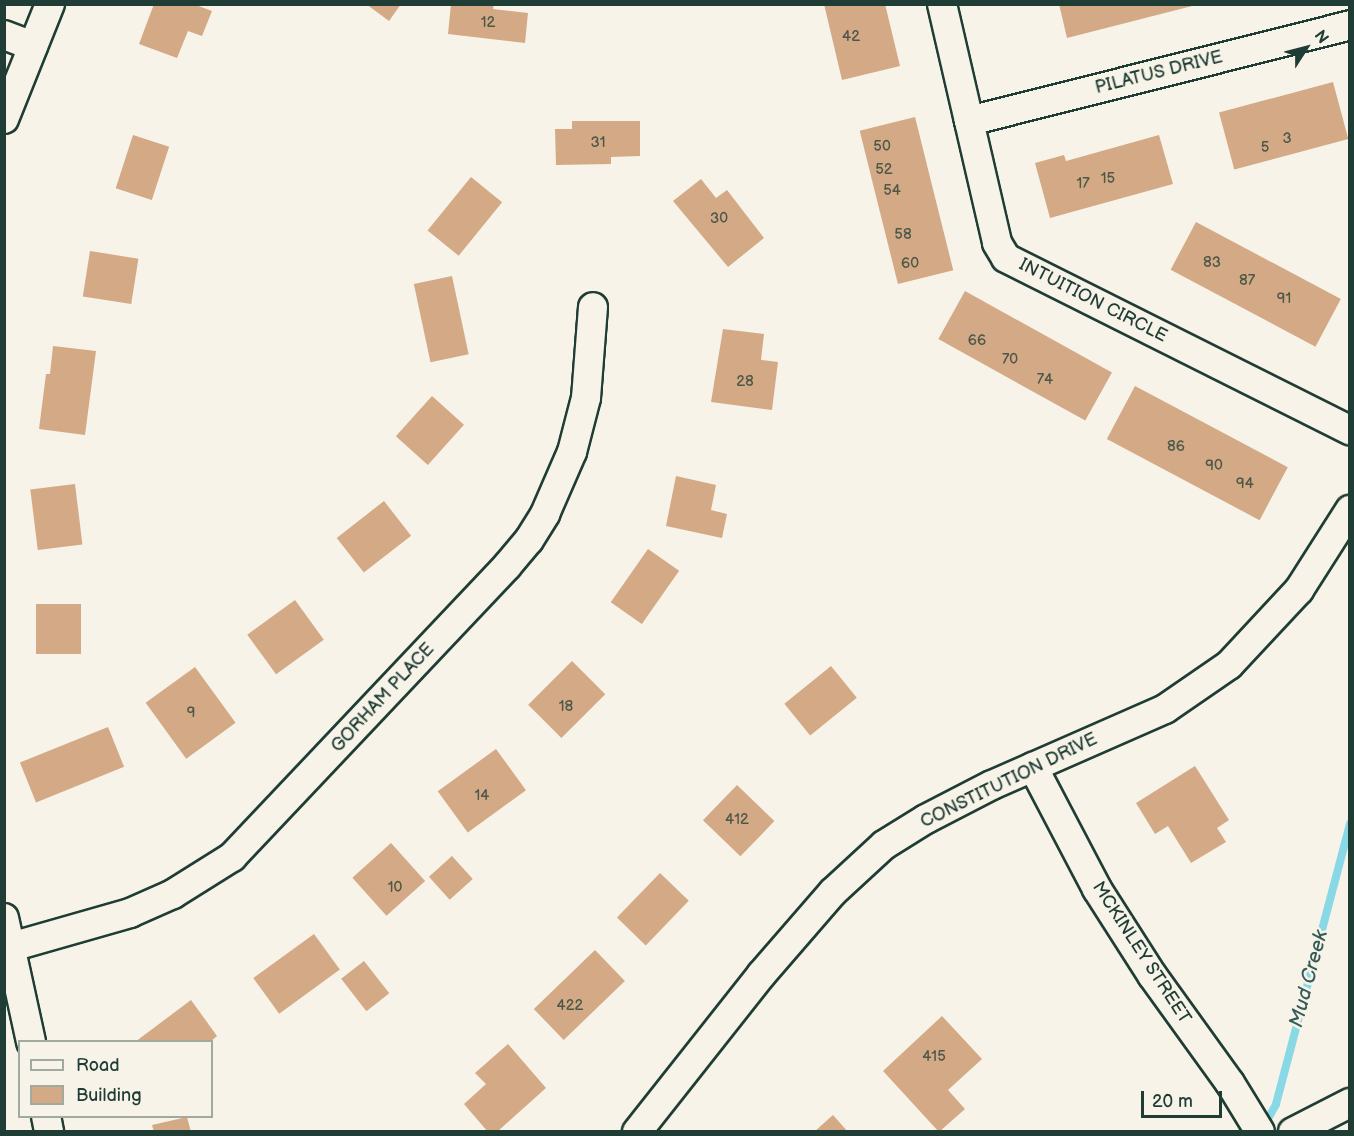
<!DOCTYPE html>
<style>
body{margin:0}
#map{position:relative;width:1354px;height:1136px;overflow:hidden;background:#f7f3e8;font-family:"Balsamiq Sans",sans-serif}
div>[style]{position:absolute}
.stream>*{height:8px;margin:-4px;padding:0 4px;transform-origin:4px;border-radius:4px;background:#89d8e6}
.building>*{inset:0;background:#d4a985;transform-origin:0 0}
.roads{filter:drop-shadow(2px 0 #1f3d34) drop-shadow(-2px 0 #1f3d34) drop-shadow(0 2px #1f3d34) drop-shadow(0 -2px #1f3d34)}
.street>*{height:28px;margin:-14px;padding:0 14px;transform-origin:14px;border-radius:14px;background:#f7f3e8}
span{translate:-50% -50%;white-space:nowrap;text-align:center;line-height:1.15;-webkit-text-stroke:5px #f7f3e8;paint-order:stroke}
.number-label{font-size:15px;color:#4c5848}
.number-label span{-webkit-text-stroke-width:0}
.street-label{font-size:18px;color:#1f3d34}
.water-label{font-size:20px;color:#345c58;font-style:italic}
.frame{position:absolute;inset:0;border:6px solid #1f3d34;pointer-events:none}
.legend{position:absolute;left:18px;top:1040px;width:195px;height:78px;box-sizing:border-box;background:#f7f3e8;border:2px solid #a1aaa0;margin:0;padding:8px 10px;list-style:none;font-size:18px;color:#1f3d34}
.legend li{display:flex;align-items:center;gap:12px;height:30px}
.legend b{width:30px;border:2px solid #a1aaa0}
.north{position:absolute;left:1276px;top:18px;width:60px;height:60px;-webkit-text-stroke:4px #f7f3e8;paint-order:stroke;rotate:54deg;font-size:16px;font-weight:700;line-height:24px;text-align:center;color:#1f3d34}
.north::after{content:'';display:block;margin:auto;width:21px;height:27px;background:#1f3d34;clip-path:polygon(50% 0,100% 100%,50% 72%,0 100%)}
.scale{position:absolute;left:1141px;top:1091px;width:81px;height:27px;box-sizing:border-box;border:3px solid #1f3d34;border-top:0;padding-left:8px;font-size:18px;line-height:21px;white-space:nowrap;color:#1f3d34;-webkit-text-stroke:4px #f7f3e8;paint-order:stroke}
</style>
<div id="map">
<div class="stream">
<div style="left:1264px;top:1126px;width:25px;rotate:-61deg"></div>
<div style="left:1276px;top:1104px;width:290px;rotate:-75.2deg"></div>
</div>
<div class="building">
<div style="clip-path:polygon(154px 4px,193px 4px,212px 11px,202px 36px,188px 31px,177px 58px,139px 44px)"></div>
<div style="clip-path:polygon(366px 4px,401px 4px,389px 21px)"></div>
<div style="clip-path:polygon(451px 4px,494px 4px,493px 9px,528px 13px,525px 43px,448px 34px)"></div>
<div style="clip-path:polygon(824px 4px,885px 4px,900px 66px,842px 80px)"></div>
<div style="clip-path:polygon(1059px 4px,1196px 4px,1196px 5px,1067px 38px)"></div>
<div style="left:1333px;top:82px;width:59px;height:118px;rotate:75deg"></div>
<div style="left:915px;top:117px;width:158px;height:57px;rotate:76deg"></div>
<div style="clip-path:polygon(572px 121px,640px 121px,640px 156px,611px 157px,611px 164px,556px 165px,555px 129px,572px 129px)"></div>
<div style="left:133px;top:135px;width:38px;height:56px;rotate:18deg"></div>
<div style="clip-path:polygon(1159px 135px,1173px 184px,1050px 218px,1035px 163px,1064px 155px,1066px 161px)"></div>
<div style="left:471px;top:177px;width:40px;height:69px;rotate:39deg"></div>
<div style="clip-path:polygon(701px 179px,716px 198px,727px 190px,764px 238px,728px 267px,673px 201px)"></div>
<div style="left:1196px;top:222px;width:164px;height:54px;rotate:28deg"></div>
<div style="left:90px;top:251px;width:49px;height:46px;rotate:9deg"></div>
<div style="left:452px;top:276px;width:80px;height:39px;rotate:78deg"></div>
<div style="left:965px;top:291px;width:168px;height:55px;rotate:29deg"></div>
<div style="clip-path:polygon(723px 329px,764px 334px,761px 360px,778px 362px,772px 410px,711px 402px)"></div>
<div style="clip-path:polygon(53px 346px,96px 351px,85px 435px,39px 429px,46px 374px,50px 374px)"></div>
<div style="left:1135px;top:386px;width:173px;height:60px;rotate:28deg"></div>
<div style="left:432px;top:396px;width:43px;height:54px;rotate:42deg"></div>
<div style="clip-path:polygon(676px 476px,716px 485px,711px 510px,727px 514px,722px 538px,666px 526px)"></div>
<div style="left:75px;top:484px;width:61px;height:45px;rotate:83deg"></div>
<div style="left:384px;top:501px;width:44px;height:60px;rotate:52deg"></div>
<div style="left:648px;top:549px;width:38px;height:65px;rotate:35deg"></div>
<div style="left:295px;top:600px;width:49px;height:59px;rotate:54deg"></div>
<div style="left:36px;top:604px;width:45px;height:50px"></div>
<div style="left:572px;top:661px;width:47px;height:62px;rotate:45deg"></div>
<div style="left:831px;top:666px;width:41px;height:60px;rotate:51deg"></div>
<div style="left:195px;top:667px;width:69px;height:61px;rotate:54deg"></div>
<div style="left:108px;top:727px;width:43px;height:95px;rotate:68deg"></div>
<div style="left:496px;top:749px;width:51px;height:72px;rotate:54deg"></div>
<div style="clip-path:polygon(1195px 766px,1229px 820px,1217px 828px,1226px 842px,1191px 863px,1168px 826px,1155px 834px,1136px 803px)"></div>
<div style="left:737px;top:785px;width:52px;height:49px;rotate:44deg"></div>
<div style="left:391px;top:843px;width:51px;height:52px;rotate:48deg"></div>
<div style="left:452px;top:856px;width:31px;height:31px;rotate:48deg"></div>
<div style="left:660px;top:873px;width:40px;height:62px;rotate:44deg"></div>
<div style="left:314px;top:934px;width:44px;height:75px;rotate:54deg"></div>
<div style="left:595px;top:950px;width:43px;height:85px;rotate:46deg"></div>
<div style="left:364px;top:961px;width:41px;height:29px;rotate:52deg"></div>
<div style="clip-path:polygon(191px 1000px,217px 1036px,210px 1042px,135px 1042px)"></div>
<div style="clip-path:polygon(942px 1016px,982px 1059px,948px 1090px,965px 1109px,939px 1132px,883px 1071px)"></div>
<div style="clip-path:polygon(508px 1044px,546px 1088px,497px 1132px,488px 1132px,464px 1104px,486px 1084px,475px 1073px)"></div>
<div style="clip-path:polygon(833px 1115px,848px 1132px,814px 1132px)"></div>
<div style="clip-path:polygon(187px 1117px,191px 1132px,154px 1132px,152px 1125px)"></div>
</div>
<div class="roads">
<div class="street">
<div style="left:942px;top:4px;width:245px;rotate:77deg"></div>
<div style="left:997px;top:243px;width:17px;rotate:59deg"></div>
<div style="left:1006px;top:258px;width:385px;rotate:26.6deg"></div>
<div style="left:4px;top:35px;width:31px;rotate:21deg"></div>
<div style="left:4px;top:119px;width:124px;rotate:-68.2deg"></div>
<div style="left:969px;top:121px;width:393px;rotate:-14.1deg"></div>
<div style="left:1033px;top:767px;width:138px;rotate:62.3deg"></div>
<div style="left:1097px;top:889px;width:102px;rotate:57.4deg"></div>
<div style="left:1152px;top:975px;width:133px;rotate:54.2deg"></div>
<div style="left:1230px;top:1083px;width:57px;rotate:58.5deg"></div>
<div style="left:4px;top:918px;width:127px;rotate:77.7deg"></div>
<div style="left:11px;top:947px;width:124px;rotate:-15.9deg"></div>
<div style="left:130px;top:913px;width:47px;rotate:-23.8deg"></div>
<div style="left:173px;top:894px;width:70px;rotate:-32.1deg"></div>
<div style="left:232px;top:857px;width:400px;rotate:-46.6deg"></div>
<div style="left:507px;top:566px;width:34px;rotate:-50deg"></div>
<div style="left:529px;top:540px;width:31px;rotate:-58deg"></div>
<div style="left:545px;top:514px;width:68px;rotate:-66.5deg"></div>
<div style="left:572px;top:452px;width:56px;rotate:-75.5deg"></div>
<div style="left:586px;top:398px;width:91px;rotate:-85.6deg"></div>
<div style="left:46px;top:1116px;width:16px;rotate:79deg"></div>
<div style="left:637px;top:1132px;width:200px;rotate:-51.7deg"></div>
<div style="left:761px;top:975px;width:110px;rotate:-49.1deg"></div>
<div style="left:833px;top:892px;width:69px;rotate:-42.7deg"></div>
<div style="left:884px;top:845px;width:49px;rotate:-31.8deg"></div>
<div style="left:926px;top:819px;width:74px;rotate:-27.3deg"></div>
<div style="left:992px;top:785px;width:189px;rotate:-23.7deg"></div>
<div style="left:1165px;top:709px;width:78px;rotate:-34.5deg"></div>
<div style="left:1229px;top:665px;width:103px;rotate:-47deg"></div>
<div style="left:1299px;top:590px;width:95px;rotate:-57.5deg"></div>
<div style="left:1293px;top:1132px;width:64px;rotate:-27deg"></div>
</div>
</div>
<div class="number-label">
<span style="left:488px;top:23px">12</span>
<span style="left:851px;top:37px">42</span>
<span style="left:1287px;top:139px">3</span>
<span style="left:598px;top:143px">31</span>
<span style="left:882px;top:147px">50</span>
<span style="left:1265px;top:148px">5</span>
<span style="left:884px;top:170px">52</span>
<span style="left:1108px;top:179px">15</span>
<span style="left:1083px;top:184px">17</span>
<span style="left:892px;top:191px">54</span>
<span style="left:719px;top:219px">30</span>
<span style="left:903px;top:235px">58</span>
<span style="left:1212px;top:263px">83</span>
<span style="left:910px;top:264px">60</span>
<span style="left:1247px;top:281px">87</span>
<span style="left:1284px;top:299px">91</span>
<span style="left:977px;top:341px">66</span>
<span style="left:1010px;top:360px">70</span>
<span style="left:1045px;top:380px">74</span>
<span style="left:745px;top:382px">28</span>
<span style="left:1176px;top:447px">86</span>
<span style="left:1214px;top:466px">90</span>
<span style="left:1245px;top:484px">94</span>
<span style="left:566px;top:707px">18</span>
<span style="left:191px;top:713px">9</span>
<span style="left:482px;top:796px">14</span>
<span style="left:737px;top:820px">412</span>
<span style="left:395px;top:888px">10</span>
<span style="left:570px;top:1006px">422</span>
<span style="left:934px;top:1057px">415</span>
</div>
<div class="street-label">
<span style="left:1159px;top:73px;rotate:-14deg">PILATUS DRIVE</span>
<span style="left:1093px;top:301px;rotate:27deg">INTUITION CIRCLE</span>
<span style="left:383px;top:698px;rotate:-47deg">GORHAM PLACE</span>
<span style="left:1009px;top:781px;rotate:-26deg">CONSTITUTION DRIVE</span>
<span style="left:1141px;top:953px;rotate:57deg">MCKINLEY STREET</span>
</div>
<div class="water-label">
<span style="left:1309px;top:979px;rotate:-75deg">Mud Creek</span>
</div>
<div class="frame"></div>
<ul class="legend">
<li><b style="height:8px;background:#f7f3e8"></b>Road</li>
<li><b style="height:16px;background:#d4a985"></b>Building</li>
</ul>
<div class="north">N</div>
<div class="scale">20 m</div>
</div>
